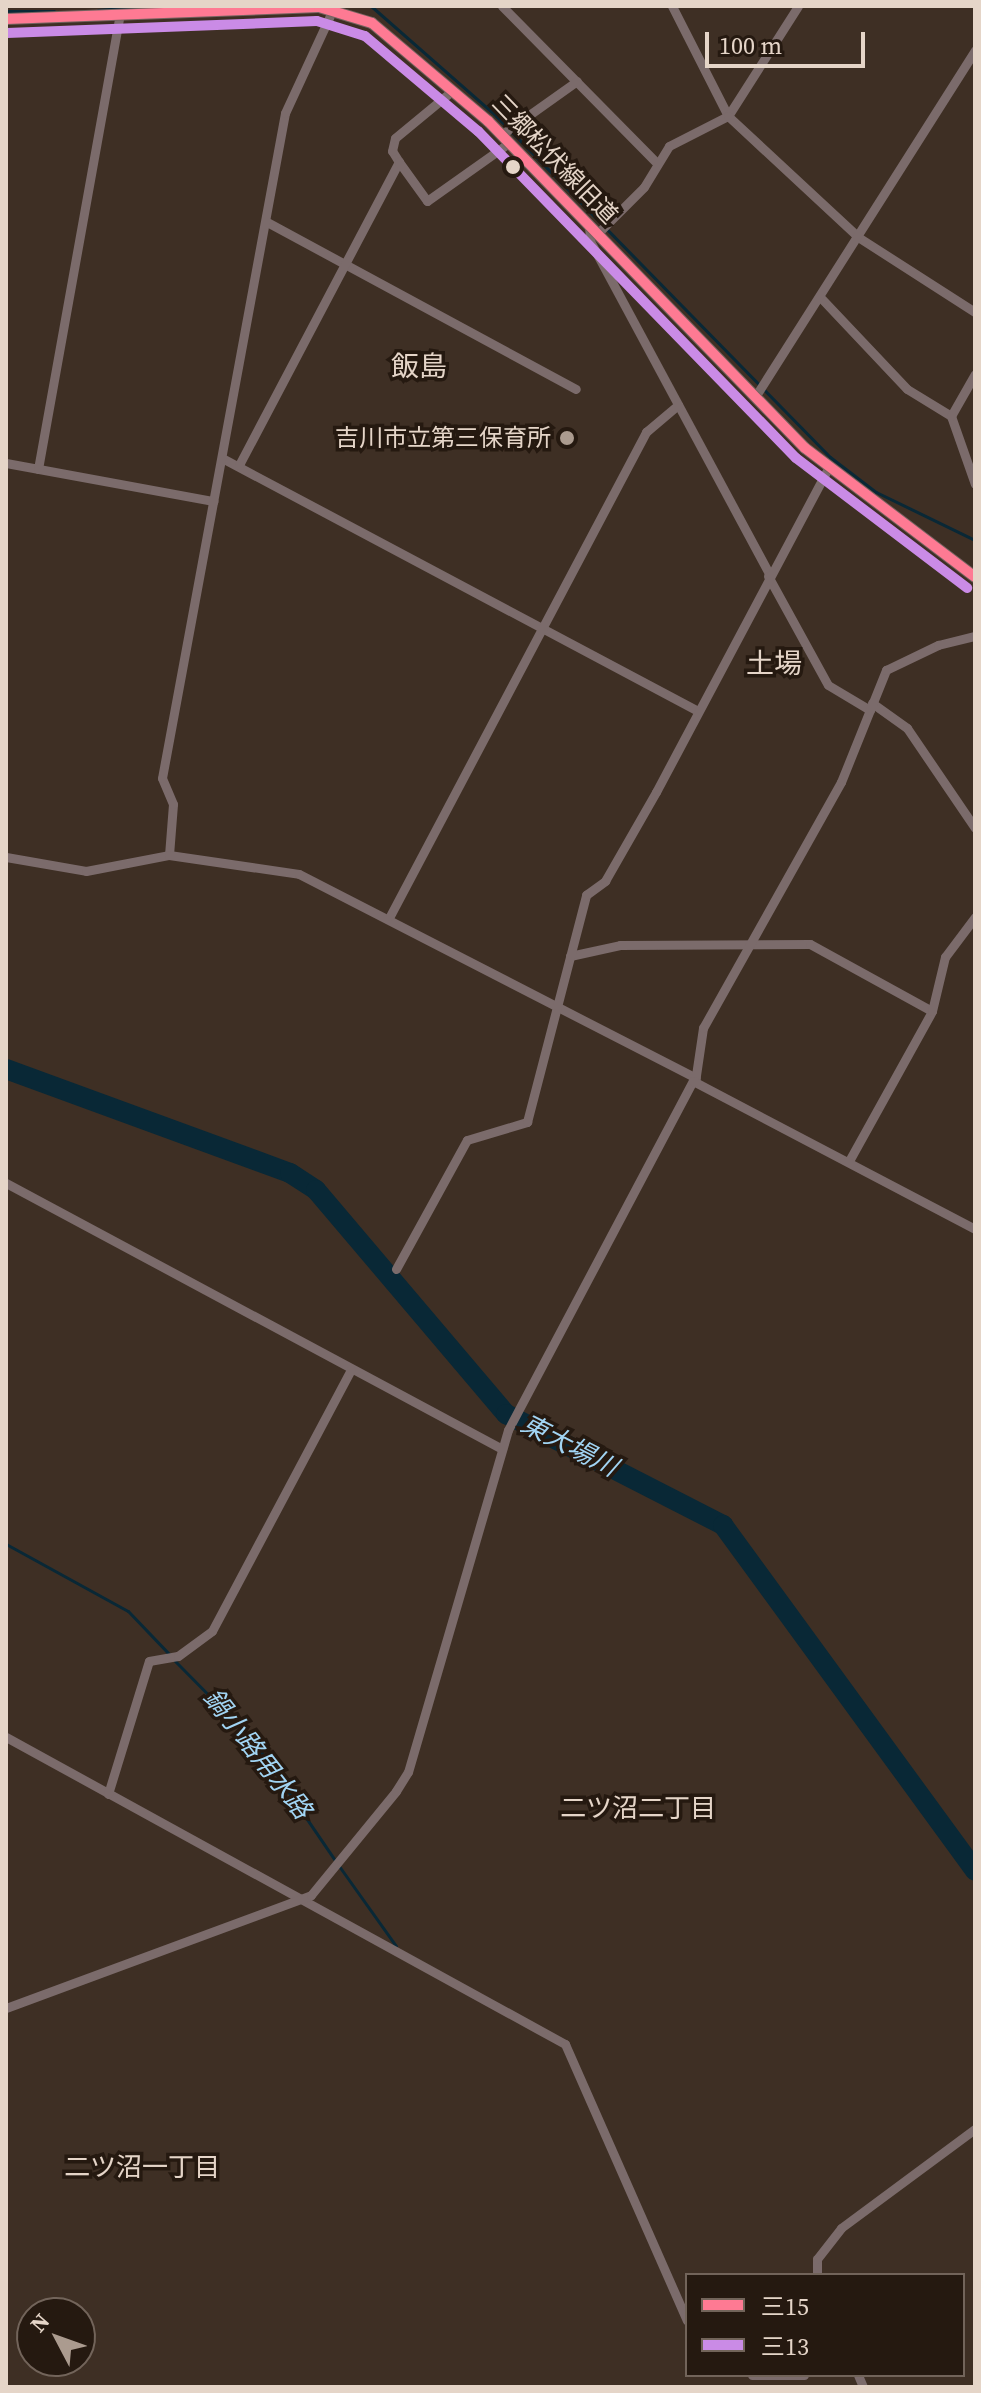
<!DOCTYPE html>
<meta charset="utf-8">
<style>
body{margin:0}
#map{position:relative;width:981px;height:2393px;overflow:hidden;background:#3e2f24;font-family:"Source Serif 4","Noto Sans JP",serif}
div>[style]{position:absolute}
.stream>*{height:3px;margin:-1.5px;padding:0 1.5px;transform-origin:1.5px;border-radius:1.5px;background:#092836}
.river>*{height:20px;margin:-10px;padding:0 10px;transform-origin:10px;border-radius:10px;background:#092836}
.street>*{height:9px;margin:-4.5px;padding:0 4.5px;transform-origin:4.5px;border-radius:4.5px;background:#7b6b6b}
.secondary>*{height:12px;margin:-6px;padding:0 6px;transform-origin:6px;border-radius:6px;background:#756360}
.bus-1>*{height:10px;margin:-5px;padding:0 5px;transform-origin:5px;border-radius:5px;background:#fe7a93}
.bus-2>*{height:10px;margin:-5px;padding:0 5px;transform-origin:5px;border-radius:5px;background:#ca8be6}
.dots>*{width:22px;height:22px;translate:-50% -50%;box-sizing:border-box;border:4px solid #251910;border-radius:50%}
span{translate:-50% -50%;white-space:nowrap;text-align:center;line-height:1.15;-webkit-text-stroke:7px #251910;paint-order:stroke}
.street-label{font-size:24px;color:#e5d5c8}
.poi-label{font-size:24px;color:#e5d5c8}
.right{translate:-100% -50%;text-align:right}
.water-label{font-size:26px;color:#a1d4f3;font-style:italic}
.neighbourhood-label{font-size:26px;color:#e5d5c8}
.quarter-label{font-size:28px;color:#e5d5c8}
.frame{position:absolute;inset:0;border:8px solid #e5d5c8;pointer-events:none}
.legend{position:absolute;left:685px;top:2273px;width:280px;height:104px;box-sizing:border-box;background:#251910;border:2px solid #72645a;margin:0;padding:10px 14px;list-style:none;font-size:24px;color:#e5d5c8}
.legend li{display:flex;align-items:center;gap:16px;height:40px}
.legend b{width:40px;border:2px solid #72645a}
.north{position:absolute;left:16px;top:2297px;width:80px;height:80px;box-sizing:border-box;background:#251910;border:2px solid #72645a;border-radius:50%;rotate:311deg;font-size:22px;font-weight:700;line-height:32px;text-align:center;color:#e5d5c8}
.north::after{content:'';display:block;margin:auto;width:28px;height:36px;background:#ab9b8f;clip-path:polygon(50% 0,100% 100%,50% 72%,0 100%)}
.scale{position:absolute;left:705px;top:32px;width:160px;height:36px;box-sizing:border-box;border:4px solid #e5d5c8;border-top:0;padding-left:10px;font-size:24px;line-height:28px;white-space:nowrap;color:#e5d5c8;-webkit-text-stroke:6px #251910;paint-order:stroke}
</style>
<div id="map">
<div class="stream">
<div style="left:371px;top:6px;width:167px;rotate:41.3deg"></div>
<div style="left:496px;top:116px;width:477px;rotate:45.6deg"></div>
<div style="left:830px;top:457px;width:58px;rotate:37.3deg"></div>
<div style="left:876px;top:492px;width:110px;rotate:25.9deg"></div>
<div style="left:98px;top:10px;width:46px;rotate:-5deg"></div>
<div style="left:6px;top:11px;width:48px"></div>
<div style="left:6px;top:1544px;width:139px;rotate:28.8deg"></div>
<div style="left:128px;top:1611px;width:61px;rotate:46.3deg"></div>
<div style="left:175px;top:1661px;width:111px;rotate:45.4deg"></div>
<div style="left:253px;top:1740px;width:145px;rotate:55.7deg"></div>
<div style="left:339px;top:1866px;width:98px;rotate:54.5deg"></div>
</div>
<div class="river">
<div style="left:6px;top:1069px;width:302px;rotate:20.1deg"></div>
<div style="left:290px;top:1173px;width:31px;rotate:33deg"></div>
<div style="left:316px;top:1190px;width:294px;rotate:49.7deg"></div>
<div style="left:506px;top:1414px;width:244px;rotate:27.1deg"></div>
<div style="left:723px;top:1525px;width:428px;rotate:53.9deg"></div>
</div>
<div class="street">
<div style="left:502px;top:6px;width:218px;rotate:45.4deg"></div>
<div style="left:672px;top:6px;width:123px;rotate:63deg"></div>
<div style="left:728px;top:116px;width:130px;rotate:-57.5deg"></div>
<div style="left:501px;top:135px;width:93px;rotate:-35.4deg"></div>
<div style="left:399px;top:162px;width:13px;rotate:-122deg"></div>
<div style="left:392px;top:151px;width:13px;rotate:-77deg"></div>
<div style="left:395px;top:138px;width:75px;rotate:-39.6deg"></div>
<div style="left:267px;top:222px;width:351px;rotate:28.4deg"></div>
<div style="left:589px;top:225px;width:16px;rotate:86deg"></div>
<div style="left:590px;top:241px;width:378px;rotate:61.7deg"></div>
<div style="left:597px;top:234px;width:66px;rotate:-45deg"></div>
<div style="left:644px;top:187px;width:48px;rotate:-58.6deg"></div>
<div style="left:669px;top:146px;width:66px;rotate:-27deg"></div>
<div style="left:728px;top:116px;width:178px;rotate:42.9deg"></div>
<div style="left:858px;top:237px;width:139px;rotate:32.7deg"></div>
<div style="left:821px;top:298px;width:125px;rotate:46.6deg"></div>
<div style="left:907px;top:389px;width:52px;rotate:31.5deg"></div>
<div style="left:951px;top:416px;width:72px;rotate:70.6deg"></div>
<div style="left:755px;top:397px;width:411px;rotate:-57.6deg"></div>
<div style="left:951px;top:416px;width:48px;rotate:-60.3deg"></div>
<div style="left:222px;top:458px;width:539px;rotate:27.99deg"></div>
<div style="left:6px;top:463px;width:211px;rotate:10.4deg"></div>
<div style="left:239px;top:465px;width:343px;rotate:-62.2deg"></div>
<div style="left:399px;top:162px;width:48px;rotate:54.3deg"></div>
<div style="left:427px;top:201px;width:100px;rotate:-35.3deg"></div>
<div style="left:38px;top:469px;width:458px;rotate:-79.8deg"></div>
<div style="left:768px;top:576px;width:124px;rotate:61.2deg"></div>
<div style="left:828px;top:685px;width:49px;rotate:30.8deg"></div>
<div style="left:872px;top:703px;width:43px;rotate:35.5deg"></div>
<div style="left:907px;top:728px;width:121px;rotate:55.8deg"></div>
<div style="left:169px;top:855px;width:51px;rotate:-85.5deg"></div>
<div style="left:173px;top:804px;width:28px;rotate:-113deg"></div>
<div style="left:162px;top:778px;width:676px;rotate:-79.52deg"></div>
<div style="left:285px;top:113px;width:117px;rotate:-65.2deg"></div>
<div style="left:6px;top:857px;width:81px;rotate:9.9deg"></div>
<div style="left:86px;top:871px;width:85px;rotate:-10.9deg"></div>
<div style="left:169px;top:855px;width:131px;rotate:8.3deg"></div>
<div style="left:299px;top:874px;width:446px;rotate:27.2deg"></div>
<div style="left:390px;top:916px;width:548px;rotate:-62.12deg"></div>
<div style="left:646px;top:432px;width:42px;rotate:-40.2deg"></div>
<div style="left:570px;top:956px;width:51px;rotate:-12.4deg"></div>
<div style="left:620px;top:945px;width:190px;rotate:-0.3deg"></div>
<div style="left:810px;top:944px;width:139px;rotate:28.8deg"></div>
<div style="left:695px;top:1082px;width:55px;rotate:-81.6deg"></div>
<div style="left:703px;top:1028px;width:282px;rotate:-60.7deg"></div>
<div style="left:841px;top:782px;width:121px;rotate:-68.1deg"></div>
<div style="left:886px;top:670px;width:58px;rotate:-25.7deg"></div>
<div style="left:938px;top:645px;width:38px;rotate:-14deg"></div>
<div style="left:849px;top:1161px;width:171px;rotate:-61deg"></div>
<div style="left:932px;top:1011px;width:56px;rotate:-76.5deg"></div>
<div style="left:945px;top:957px;width:50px;rotate:-53.1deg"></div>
<div style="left:6px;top:1183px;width:563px;rotate:28.2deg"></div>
<div style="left:396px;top:1269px;width:147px;rotate:-61.2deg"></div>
<div style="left:467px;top:1140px;width:63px;rotate:-16.7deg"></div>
<div style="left:527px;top:1122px;width:235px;rotate:-75.4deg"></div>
<div style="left:586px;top:895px;width:24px;rotate:-36deg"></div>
<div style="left:605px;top:881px;width:103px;rotate:-60.2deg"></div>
<div style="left:656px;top:792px;width:366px;rotate:-62deg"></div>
<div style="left:6px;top:1737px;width:638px;rotate:28.78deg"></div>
<div style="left:565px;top:2044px;width:302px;rotate:66.2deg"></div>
<div style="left:108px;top:1794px;width:139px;rotate:-72.9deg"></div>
<div style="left:149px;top:1661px;width:29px;rotate:-10deg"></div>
<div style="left:178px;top:1656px;width:42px;rotate:-36.3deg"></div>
<div style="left:212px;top:1631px;width:296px;rotate:-62deg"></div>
<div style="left:6px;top:2008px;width:325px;rotate:-20.3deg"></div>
<div style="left:311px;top:1895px;width:134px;rotate:-50.7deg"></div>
<div style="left:396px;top:1791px;width:22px;rotate:-58deg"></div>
<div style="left:408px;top:1772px;width:356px;rotate:-73.7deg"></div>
<div style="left:508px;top:1430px;width:395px;rotate:-62.1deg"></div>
<div style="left:693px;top:1081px;width:318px;rotate:27.7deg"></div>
<div style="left:817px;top:2275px;width:16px;rotate:-90deg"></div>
<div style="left:817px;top:2259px;width:39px;rotate:-52deg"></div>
<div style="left:841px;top:2228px;width:167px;rotate:-36.5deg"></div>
<div style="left:752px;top:2375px;width:52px"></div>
<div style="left:858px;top:2375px;width:13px;rotate:67deg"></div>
</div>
<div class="secondary">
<div style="left:6px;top:19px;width:313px;rotate:-2.2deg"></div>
<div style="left:319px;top:7px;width:55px;rotate:16.8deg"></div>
<div style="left:372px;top:23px;width:152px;rotate:40.2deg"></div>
<div style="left:488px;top:121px;width:455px;rotate:45.9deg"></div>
<div style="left:805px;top:448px;width:213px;rotate:37.2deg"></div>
</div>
<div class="bus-1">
<div style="left:6px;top:19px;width:313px;rotate:-2.2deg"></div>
<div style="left:319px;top:7px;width:55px;rotate:16.8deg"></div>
<div style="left:372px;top:23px;width:152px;rotate:40.2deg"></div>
<div style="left:488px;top:121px;width:455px;rotate:45.9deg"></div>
<div style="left:805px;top:448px;width:213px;rotate:37.2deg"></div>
</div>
<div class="bus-2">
<div style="left:7px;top:33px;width:310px;rotate:-2.2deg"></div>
<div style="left:317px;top:21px;width:50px;rotate:17.4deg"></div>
<div style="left:365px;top:36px;width:148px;rotate:40.1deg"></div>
<div style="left:478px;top:131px;width:456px;rotate:45.8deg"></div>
<div style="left:796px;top:458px;width:215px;rotate:37.2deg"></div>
</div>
<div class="dots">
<div style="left:513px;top:167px;background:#e5d5c8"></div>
<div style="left:567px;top:438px;background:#ab9b8f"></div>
</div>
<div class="street-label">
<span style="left:555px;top:159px;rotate:46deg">三郷松伏線旧道</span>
</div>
<div class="poi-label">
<span class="right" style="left:551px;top:438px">吉川市立第三保育所</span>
</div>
<div class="water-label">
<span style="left:569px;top:1446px;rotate:27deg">東大場川</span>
<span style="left:257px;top:1754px;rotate:52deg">鍋小路用水路</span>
</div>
<div class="neighbourhood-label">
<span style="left:638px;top:1809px">二ツ沼二丁目</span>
<span style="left:142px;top:2168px">二ツ沼一丁目</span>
</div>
<div class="quarter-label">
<span style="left:419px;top:366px">飯島</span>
<span style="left:774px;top:663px">土場</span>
</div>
<div class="frame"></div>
<ul class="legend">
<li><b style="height:10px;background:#fe7a93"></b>三15</li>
<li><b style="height:10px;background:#ca8be6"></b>三13</li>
</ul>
<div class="north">N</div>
<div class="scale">100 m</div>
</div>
